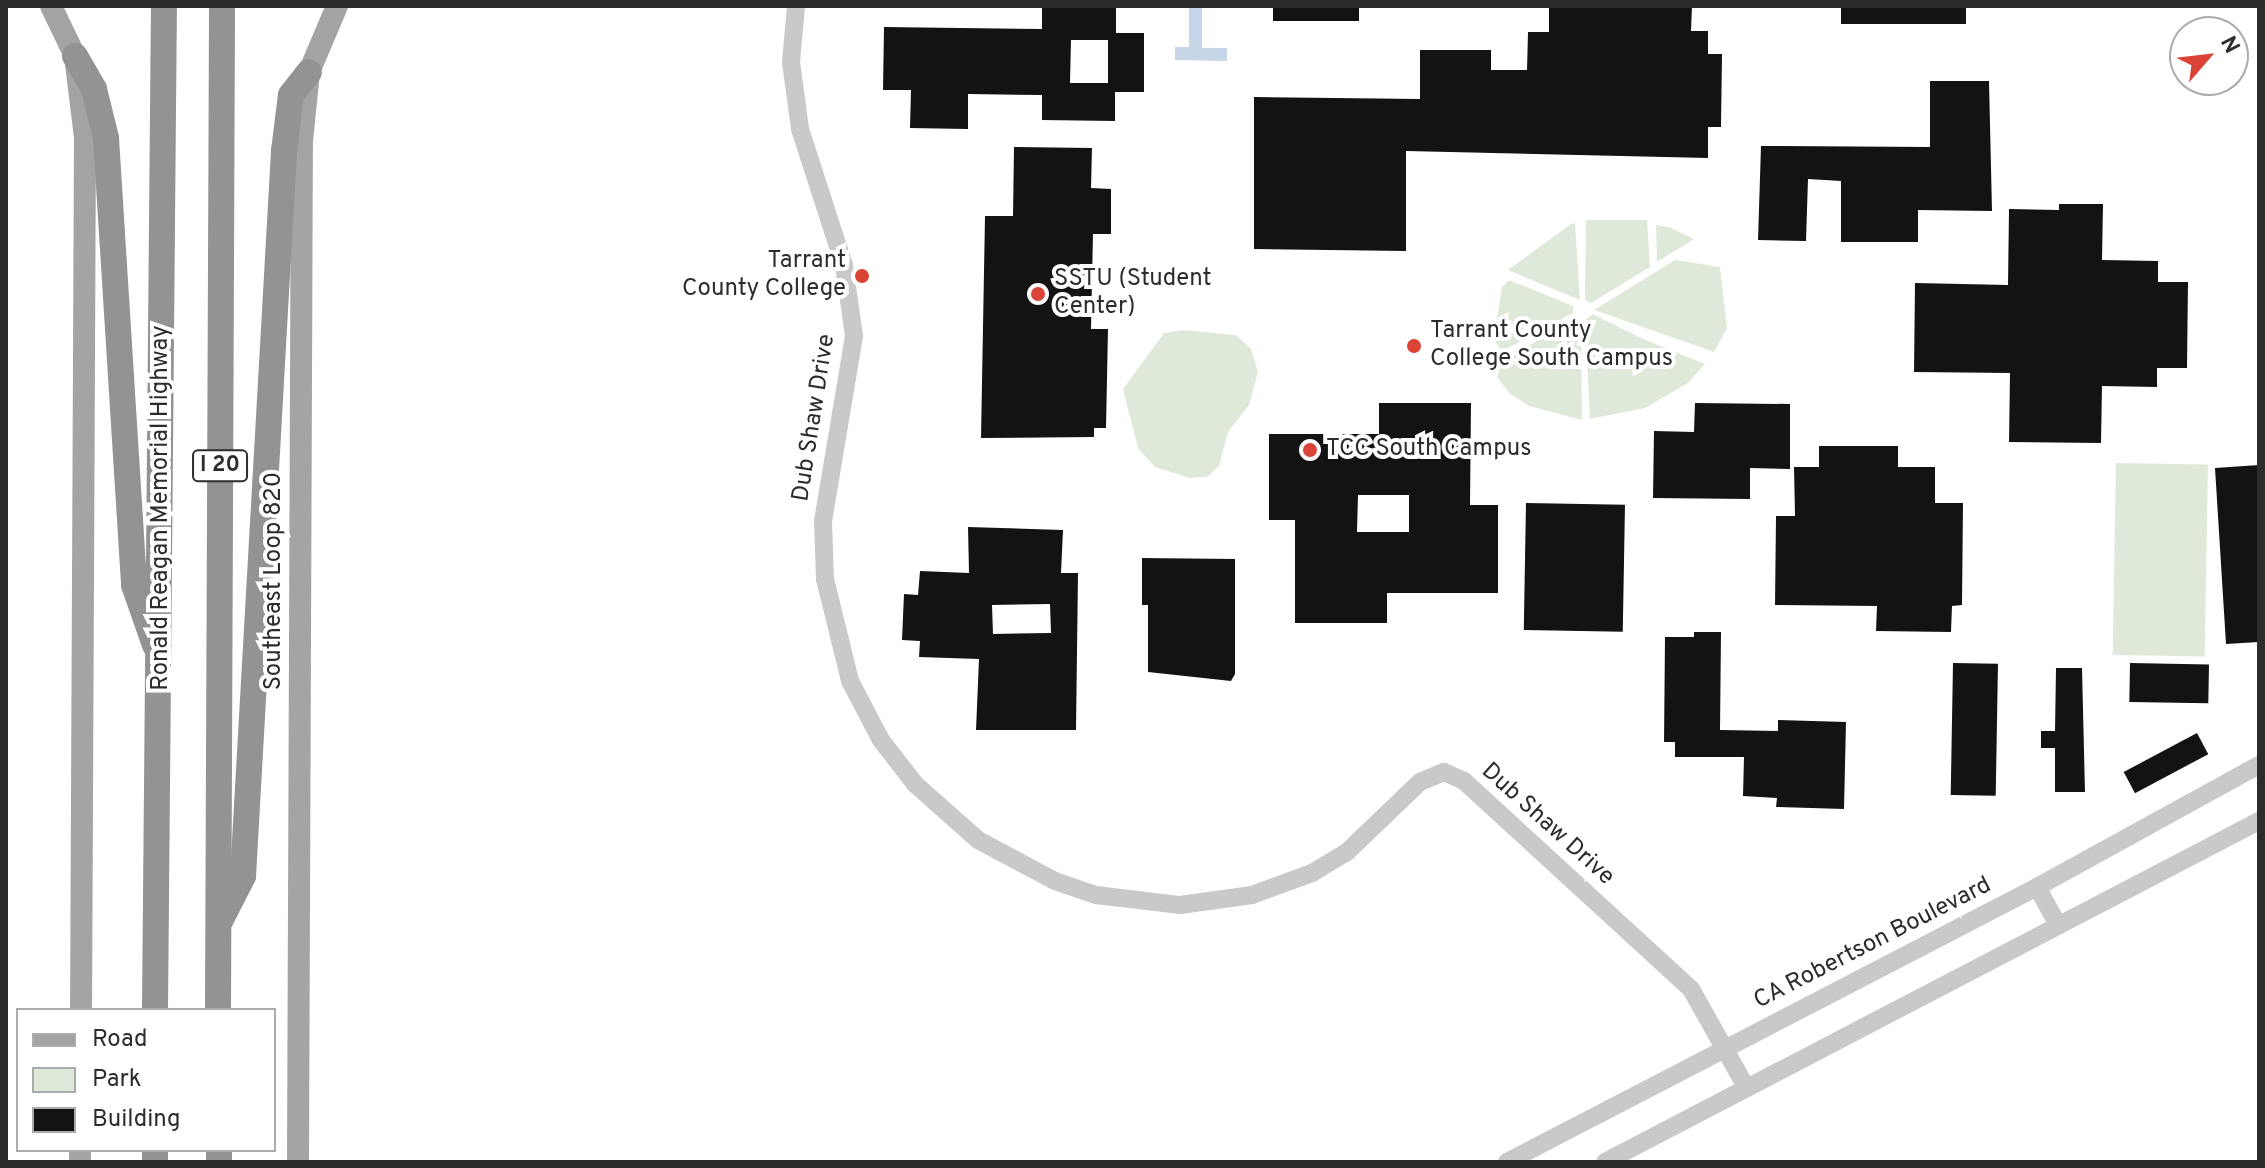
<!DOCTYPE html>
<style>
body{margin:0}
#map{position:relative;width:2265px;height:1168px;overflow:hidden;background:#fff;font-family:Overpass,sans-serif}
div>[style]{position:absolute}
.green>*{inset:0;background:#dfe9d9;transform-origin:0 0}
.water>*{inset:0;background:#c6d6e8}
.building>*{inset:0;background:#131313;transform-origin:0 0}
.minor>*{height:18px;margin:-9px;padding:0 9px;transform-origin:9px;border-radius:9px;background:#c9c9c9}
.major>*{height:22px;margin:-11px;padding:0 11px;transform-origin:11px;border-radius:11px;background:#a4a4a4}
.highway>*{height:26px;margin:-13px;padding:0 13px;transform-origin:13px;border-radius:13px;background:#939393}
.dots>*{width:22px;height:22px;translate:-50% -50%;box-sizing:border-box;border:4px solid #fff;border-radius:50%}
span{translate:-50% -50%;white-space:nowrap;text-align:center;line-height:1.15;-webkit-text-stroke:8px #fff;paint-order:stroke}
.shield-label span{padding:2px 6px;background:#fff;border:2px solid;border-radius:6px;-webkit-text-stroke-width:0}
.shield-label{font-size:22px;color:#2c2c2c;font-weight:700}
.poi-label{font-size:24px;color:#2c2c2c}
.right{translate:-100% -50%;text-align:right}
.left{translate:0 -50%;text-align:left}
.street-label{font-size:24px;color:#2c2c2c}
.frame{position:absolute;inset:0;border:8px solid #2c2c2c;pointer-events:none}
.legend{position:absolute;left:16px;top:1008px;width:260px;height:144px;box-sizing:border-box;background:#fff;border:2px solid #ababab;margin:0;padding:10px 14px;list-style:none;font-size:24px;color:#2c2c2c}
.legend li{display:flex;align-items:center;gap:16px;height:40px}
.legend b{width:40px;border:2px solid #ababab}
.north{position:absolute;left:2169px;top:16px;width:80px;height:80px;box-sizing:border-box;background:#fff;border:2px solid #ababab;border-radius:50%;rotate:62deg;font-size:22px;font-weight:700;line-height:32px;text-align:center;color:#2c2c2c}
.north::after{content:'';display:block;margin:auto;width:28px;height:36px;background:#da4336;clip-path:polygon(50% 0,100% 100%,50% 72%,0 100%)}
</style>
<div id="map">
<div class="green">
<div style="clip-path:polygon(1586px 220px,1647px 220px,1650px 267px,1591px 303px,1585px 300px)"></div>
<div style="clip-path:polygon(1575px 223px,1580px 300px,1508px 270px,1571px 224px)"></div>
<div style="clip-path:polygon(1656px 225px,1669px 227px,1694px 239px,1657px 262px)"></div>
<div style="clip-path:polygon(1675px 260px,1720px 267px,1727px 328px,1714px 352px,1594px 310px)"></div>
<div style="clip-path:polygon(1509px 280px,1573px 306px,1573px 313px,1502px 351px,1494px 339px,1502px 287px)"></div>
<div style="clip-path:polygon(1593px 314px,1643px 339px,1705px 364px,1688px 383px,1645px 408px,1590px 419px,1585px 320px)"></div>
<div style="clip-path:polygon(1575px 317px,1581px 321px,1582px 420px,1529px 406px,1510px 394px,1497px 377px,1502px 363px)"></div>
<div style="clip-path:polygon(1184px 330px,1236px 335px,1251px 349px,1258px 372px,1249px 405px,1228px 432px,1219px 466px,1207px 477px,1190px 478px,1155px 467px,1138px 448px,1123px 389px,1164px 333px)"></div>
<div style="left:2116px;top:463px;width:92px;height:192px;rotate:1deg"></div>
</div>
<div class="water">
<div style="clip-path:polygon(1189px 8px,1202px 8px,1202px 48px,1227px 48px,1227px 61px,1175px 60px,1175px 47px,1189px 47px)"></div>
</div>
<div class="building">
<div style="clip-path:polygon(evenodd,1042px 6px,1116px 6px,1116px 33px,1144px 33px,1144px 92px,1115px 92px,1115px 121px,1042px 120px,1042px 95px,968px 94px,968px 129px,910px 128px,911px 90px,883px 90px,884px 27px,1042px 29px,1042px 6px,1071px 40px,1108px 40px,1108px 83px,1070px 83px,1071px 40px)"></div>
<div style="left:1273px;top:6px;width:86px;height:15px"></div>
<div style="clip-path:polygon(1549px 6px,1692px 6px,1691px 31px,1708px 31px,1708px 54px,1722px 54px,1721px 127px,1708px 127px,1708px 158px,1406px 151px,1406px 251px,1254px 249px,1254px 97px,1420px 99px,1420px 50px,1491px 50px,1491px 70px,1527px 70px,1528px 32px,1549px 32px)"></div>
<div style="left:1841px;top:6px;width:125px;height:18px"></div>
<div style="clip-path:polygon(1930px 81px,1989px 81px,1992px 211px,1918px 210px,1918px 242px,1841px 242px,1841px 181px,1808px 179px,1806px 241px,1758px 240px,1761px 146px,1930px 147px)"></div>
<div style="clip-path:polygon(1014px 147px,1092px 148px,1091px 188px,1111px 189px,1111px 234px,1093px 234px,1091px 329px,1108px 329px,1106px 428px,1094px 428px,1094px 437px,981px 438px,985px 216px,1013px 216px)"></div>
<div style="clip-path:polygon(2059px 204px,2103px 204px,2102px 260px,2158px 261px,2158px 282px,2188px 282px,2187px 368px,2157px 368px,2157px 387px,2102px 386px,2101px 443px,2009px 442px,2010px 373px,1914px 372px,1915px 283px,2008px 285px,2009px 209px,2059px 210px)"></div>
<div style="clip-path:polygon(evenodd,1379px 403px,1471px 403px,1470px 505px,1498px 505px,1498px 593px,1387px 593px,1387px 623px,1295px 623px,1295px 520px,1269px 520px,1269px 434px,1379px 434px,1379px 403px,1358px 495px,1409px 495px,1409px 532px,1357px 532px,1358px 495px)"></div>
<div style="clip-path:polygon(1695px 403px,1790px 404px,1790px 469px,1750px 468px,1750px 499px,1653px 498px,1654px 431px,1694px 432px)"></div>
<div style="clip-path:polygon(1819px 446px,1898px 446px,1898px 467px,1935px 467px,1935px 503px,1963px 503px,1962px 605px,1952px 606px,1951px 632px,1876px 631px,1877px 606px,1775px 605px,1776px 516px,1795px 516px,1794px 467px,1819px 467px)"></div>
<div style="clip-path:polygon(2259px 465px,2259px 642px,2226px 644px,2215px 468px)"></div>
<div style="left:1526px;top:503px;width:99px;height:127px;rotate:1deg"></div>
<div style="clip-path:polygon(evenodd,968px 527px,1063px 530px,1061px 573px,1078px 573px,1076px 730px,976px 730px,979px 659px,919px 657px,920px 641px,902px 640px,904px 594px,918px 595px,920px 571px,969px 573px,968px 527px,1050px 604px,1051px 633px,993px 634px,992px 605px,1050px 604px)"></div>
<div style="clip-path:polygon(1142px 558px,1235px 559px,1235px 674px,1231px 681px,1148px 672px,1148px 605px,1142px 605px)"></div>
<div style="clip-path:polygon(1694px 632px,1721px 632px,1720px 730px,1778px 731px,1778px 720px,1846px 722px,1844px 809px,1776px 807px,1777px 798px,1743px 796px,1744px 757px,1675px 757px,1675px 742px,1664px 742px,1665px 637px,1694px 637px)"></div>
<div style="left:1953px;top:663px;width:45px;height:132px;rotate:1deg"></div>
<div style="left:2130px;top:663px;width:79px;height:39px;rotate:1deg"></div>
<div style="clip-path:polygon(2056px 668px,2082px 668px,2085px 792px,2055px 792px,2055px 748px,2041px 748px,2041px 731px,2055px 731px)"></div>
<div style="left:2197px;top:733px;width:24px;height:83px;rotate:62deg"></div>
</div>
<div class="minor">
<div style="left:796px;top:6px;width:56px;rotate:95.1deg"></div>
<div style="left:791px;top:62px;width:68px;rotate:82.3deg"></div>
<div style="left:800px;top:129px;width:143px;rotate:72.1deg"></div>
<div style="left:844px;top:265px;width:72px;rotate:82deg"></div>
<div style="left:854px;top:336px;width:189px;rotate:99.5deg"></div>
<div style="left:823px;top:522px;width:57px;rotate:88deg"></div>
<div style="left:825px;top:579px;width:105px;rotate:76.2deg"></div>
<div style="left:850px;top:681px;width:67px;rotate:62.3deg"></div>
<div style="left:881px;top:740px;width:56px;rotate:52.3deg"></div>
<div style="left:915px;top:784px;width:84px;rotate:41.6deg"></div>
<div style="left:978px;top:840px;width:87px;rotate:28deg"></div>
<div style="left:1055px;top:881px;width:43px;rotate:18.9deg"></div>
<div style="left:1096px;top:895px;width:85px;rotate:6.8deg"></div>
<div style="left:1180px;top:905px;width:73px;rotate:-7.9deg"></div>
<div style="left:1252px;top:895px;width:64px;rotate:-20.1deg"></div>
<div style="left:1312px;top:873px;width:41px;rotate:-31deg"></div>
<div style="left:1347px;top:852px;width:101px;rotate:-43.8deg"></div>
<div style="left:1420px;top:782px;width:26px;rotate:-23deg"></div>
<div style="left:1444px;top:772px;width:22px;rotate:24deg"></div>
<div style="left:1464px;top:781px;width:308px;rotate:42.5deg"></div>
<div style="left:1691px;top:989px;width:112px;rotate:60.7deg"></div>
<div style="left:2037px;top:887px;width:41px;rotate:60.9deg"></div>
<div style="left:1507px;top:1162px;width:597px;rotate:-27.42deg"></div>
<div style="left:2037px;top:887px;width:253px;rotate:-28.8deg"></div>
<div style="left:1605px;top:1162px;width:738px;rotate:-27.54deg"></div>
</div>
<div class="major">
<div style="left:51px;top:6px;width:55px;rotate:64.4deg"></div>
<div style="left:75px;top:56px;width:82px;rotate:83deg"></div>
<div style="left:85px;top:137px;width:873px;rotate:90.26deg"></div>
<div style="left:80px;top:1162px;width:12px;rotate:-90deg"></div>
<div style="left:298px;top:1162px;width:1021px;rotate:-89.78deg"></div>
<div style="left:302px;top:141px;width:69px;rotate:-84.2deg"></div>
<div style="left:309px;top:72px;width:72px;rotate:-67deg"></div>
</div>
<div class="highway">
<div style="left:75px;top:56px;width:38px;rotate:60deg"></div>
<div style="left:94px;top:89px;width:50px;rotate:76.2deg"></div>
<div style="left:106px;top:138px;width:448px;rotate:86.4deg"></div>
<div style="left:134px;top:585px;width:64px;rotate:70.7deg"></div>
<div style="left:219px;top:923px;width:53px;rotate:-62.9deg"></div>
<div style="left:243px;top:876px;width:726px;rotate:-86.76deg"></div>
<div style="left:284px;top:151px;width:56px;rotate:-82.9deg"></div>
<div style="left:291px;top:95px;width:29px;rotate:-52deg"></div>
<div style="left:155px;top:1010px;width:1004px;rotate:-89.49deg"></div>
<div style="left:218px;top:1010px;width:1004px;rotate:-89.77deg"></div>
<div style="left:219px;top:1150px;width:12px;rotate:90deg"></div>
<div style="left:155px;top:1162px;width:12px;rotate:-90deg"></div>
</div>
<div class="dots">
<div style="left:862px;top:276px;background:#da4336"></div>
<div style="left:1038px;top:294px;background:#da4336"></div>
<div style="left:1414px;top:346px;background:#da4336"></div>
<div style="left:1310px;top:450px;background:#da4336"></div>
</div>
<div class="shield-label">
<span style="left:220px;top:466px">I 20</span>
</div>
<div class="poi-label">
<span class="right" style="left:846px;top:276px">Tarrant<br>County College</span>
<span class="left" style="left:1054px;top:294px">SSTU (Student<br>Center)</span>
<span class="left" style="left:1430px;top:346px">Tarrant County<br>College South Campus</span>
<span class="left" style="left:1326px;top:450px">TCC South Campus</span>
</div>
<div class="street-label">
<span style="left:815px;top:418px;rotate:-81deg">Dub Shaw Drive</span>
<span style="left:162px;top:508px;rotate:-90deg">Ronald Reagan Memorial Highway</span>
<span style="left:275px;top:581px;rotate:-90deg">Southeast Loop 820</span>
<span style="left:1547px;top:825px;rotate:42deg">Dub Shaw Drive</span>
<span style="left:1873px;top:944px;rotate:-27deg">CA Robertson Boulevard</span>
</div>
<div class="frame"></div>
<ul class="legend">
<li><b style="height:10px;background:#a4a4a4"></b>Road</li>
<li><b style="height:22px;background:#dfe9d9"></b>Park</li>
<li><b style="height:22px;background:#131313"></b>Building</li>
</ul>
<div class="north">N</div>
</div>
